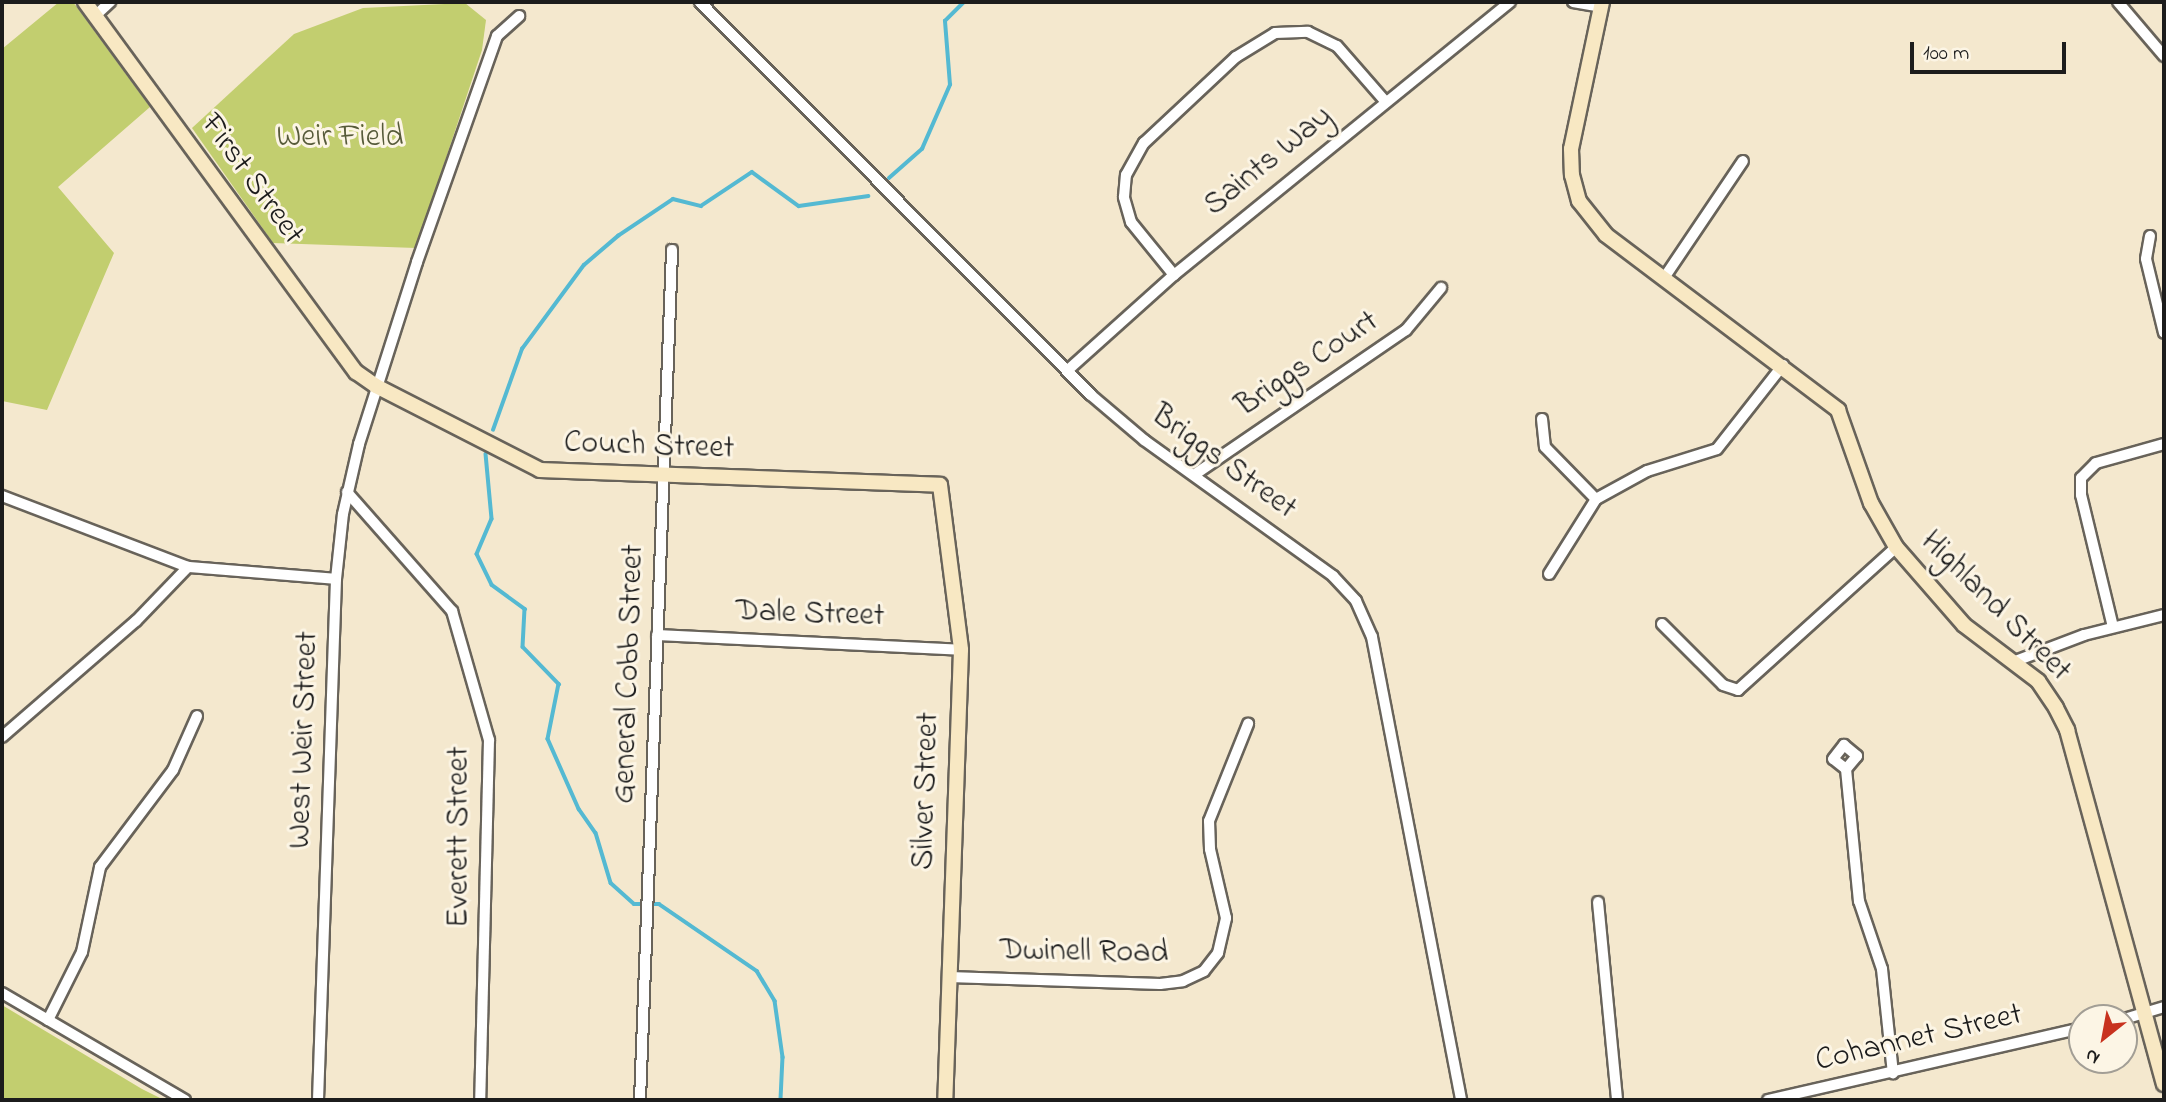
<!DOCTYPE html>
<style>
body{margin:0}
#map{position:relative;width:2166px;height:1102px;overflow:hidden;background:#f4e8ce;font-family:"Indie Flower",sans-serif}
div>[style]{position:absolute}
.green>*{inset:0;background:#c2ce6f}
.stream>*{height:3.5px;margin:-1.75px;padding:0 1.75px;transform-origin:1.75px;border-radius:1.75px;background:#54b9d2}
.roads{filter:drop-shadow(2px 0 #68635a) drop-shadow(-2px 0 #68635a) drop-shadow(0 2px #68635a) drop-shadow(0 -2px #68635a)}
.street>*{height:10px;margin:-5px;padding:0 5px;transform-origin:5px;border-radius:5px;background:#fff}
.secondary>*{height:14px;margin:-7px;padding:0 7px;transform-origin:7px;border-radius:7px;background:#f8e8c3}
span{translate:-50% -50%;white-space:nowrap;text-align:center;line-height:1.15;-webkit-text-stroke:6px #fcf5e5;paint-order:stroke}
.park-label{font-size:32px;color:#565a39}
.street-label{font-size:32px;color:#1c1c1c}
.frame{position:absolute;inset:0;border:4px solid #1c1c1c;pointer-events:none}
.north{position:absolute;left:2068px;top:1004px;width:70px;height:70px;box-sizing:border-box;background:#fcf5e5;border:2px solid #a29e95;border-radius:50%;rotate:211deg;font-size:19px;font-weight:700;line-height:28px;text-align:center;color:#1c1c1c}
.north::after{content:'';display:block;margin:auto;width:24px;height:32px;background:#c8321e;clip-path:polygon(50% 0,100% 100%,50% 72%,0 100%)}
.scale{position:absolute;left:1910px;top:42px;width:156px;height:32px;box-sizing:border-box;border:4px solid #1c1c1c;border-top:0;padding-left:9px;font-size:21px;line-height:24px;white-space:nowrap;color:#1c1c1c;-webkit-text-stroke:5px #fcf5e5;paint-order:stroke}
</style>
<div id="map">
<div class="green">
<div style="clip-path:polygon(59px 2px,73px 2px,150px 107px,58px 187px,114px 253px,47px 410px,2px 401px,2px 49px)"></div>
<div style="clip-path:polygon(465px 3px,486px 20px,482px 50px,416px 248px,273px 243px,192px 128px,294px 34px,363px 8px)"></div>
<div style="clip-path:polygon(2px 1005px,142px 1089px,164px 1100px,2px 1100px)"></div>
</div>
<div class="stream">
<div style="left:889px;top:178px;width:44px;rotate:-41.3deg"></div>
<div style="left:922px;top:149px;width:70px;rotate:-66.4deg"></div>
<div style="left:950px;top:85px;width:64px;rotate:-94.5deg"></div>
<div style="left:945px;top:21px;width:27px;rotate:-45deg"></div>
<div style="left:493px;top:430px;width:86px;rotate:-70.3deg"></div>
<div style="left:522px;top:349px;width:104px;rotate:-53.6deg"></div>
<div style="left:584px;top:265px;width:45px;rotate:-40.5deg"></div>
<div style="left:618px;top:236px;width:66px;rotate:-33.9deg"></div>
<div style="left:673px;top:199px;width:29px;rotate:14deg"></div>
<div style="left:701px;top:206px;width:61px;rotate:-33.7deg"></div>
<div style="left:752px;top:172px;width:58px;rotate:35.9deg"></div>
<div style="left:799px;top:206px;width:70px;rotate:-8.2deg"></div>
<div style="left:486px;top:454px;width:65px;rotate:84.7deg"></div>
<div style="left:492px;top:519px;width:38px;rotate:113deg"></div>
<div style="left:477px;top:554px;width:34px;rotate:64deg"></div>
<div style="left:492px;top:585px;width:41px;rotate:36deg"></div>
<div style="left:525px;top:609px;width:38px;rotate:93deg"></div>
<div style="left:523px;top:647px;width:52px;rotate:45.8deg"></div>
<div style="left:559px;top:684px;width:56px;rotate:101.3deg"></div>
<div style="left:548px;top:739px;width:77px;rotate:66.1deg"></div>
<div style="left:579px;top:809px;width:29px;rotate:55deg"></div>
<div style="left:596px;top:833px;width:52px;rotate:73.3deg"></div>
<div style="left:611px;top:883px;width:31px;rotate:42deg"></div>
<div style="left:634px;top:904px;width:25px"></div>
<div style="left:659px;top:904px;width:119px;rotate:34.4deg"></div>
<div style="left:757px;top:971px;width:35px;rotate:59deg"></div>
<div style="left:775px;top:1001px;width:57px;rotate:81.9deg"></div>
<div style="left:783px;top:1057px;width:43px;rotate:92.7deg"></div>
</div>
<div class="roads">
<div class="street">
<div style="left:700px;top:2px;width:554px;rotate:45.15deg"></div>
<div style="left:1091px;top:395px;width:70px;rotate:40.3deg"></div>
<div style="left:1144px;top:440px;width:233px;rotate:35.7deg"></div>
<div style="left:1333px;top:576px;width:34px;rotate:47deg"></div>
<div style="left:1356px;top:601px;width:39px;rotate:66deg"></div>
<div style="left:1372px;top:637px;width:471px;rotate:79.1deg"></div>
<div style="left:1573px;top:2px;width:28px;rotate:10deg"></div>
<div style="left:2118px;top:2px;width:71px;rotate:49.6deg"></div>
<div style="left:95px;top:16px;width:21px;rotate:-43deg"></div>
<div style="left:2150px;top:236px;width:23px;rotate:100deg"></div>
<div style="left:2146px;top:259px;width:76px;rotate:76.3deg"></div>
<div style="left:1174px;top:275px;width:68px;rotate:-129.1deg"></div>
<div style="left:1131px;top:222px;width:26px;rotate:-106deg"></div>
<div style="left:1124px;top:197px;width:22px;rotate:-85deg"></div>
<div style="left:1126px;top:175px;width:37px;rotate:-61deg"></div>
<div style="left:1144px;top:143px;width:126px;rotate:-43.1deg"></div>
<div style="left:1236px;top:57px;width:46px;rotate:-31.6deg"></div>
<div style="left:1275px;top:33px;width:33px;rotate:-2deg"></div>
<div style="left:1308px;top:32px;width:32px;rotate:26deg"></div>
<div style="left:1337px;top:46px;width:73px;rotate:48.9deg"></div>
<div style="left:1664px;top:278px;width:141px;rotate:-56deg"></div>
<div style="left:1068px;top:370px;width:142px;rotate:-41.9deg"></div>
<div style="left:1174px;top:275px;width:433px;rotate:-39.1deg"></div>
<div style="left:1542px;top:419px;width:28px;rotate:84deg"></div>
<div style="left:1545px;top:447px;width:73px;rotate:45.6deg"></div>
<div style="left:1194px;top:475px;width:257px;rotate:-34.4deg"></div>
<div style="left:1406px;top:330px;width:55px;rotate:-50.2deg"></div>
<div style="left:347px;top:492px;width:159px;rotate:48.6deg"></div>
<div style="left:452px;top:611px;width:134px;rotate:74deg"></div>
<div style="left:489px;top:740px;width:360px;rotate:91.4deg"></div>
<div style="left:2px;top:496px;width:199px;rotate:20.9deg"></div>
<div style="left:188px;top:567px;width:148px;rotate:4.6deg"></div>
<div style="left:1549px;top:574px;width:89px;rotate:-57.9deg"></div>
<div style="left:1596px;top:499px;width:58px;rotate:-28.8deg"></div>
<div style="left:1647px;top:471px;width:73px;rotate:-17.4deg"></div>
<div style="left:1717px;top:449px;width:107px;rotate:-51.8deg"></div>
<div style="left:1662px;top:624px;width:86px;rotate:45deg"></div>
<div style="left:1723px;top:685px;width:16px;rotate:18deg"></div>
<div style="left:1738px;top:690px;width:213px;rotate:-42.1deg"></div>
<div style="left:2113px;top:627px;width:136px;rotate:-103.6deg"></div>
<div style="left:2081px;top:495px;width:17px;rotate:-90deg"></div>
<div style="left:2081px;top:478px;width:21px;rotate:-45deg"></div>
<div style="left:2096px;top:463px;width:71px;rotate:-15.6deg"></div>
<div style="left:657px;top:635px;width:304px;rotate:2.8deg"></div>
<div style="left:2013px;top:662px;width:76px;rotate:-20.8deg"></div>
<div style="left:2084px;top:635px;width:82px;rotate:-14deg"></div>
<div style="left:2px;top:737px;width:177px;rotate:-40.9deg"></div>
<div style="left:136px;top:621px;width:75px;rotate:-46.1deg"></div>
<div style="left:1846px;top:769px;width:16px;rotate:-142deg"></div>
<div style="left:1833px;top:759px;width:18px;rotate:-52deg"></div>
<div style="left:1844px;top:745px;width:17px;rotate:40deg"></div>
<div style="left:1857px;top:756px;width:17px;rotate:130deg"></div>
<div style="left:1846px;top:769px;width:133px;rotate:84.4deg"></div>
<div style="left:1859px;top:901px;width:72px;rotate:71.3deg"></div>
<div style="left:1882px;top:969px;width:105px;rotate:84deg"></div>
<div style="left:1598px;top:902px;width:199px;rotate:84.5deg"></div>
<div style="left:949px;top:977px;width:211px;rotate:1.9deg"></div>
<div style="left:1160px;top:984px;width:23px;rotate:-7deg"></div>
<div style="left:1183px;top:981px;width:23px;rotate:-25deg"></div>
<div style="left:1204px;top:971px;width:23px;rotate:-52deg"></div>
<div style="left:1218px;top:953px;width:36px;rotate:-77deg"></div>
<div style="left:1226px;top:918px;width:71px;rotate:-103.1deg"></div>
<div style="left:1210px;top:849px;width:28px;rotate:-92deg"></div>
<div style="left:1209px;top:821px;width:105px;rotate:-68.1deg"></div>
<div style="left:2px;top:993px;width:212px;rotate:30.3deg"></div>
<div style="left:2124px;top:1019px;width:42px;rotate:-16.7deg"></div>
<div style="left:48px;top:1020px;width:76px;rotate:-63.4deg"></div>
<div style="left:82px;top:952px;width:87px;rotate:-78deg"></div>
<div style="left:100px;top:867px;width:121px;rotate:-53deg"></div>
<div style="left:173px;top:770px;width:59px;rotate:-66deg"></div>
<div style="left:318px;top:1100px;width:521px;rotate:-88.02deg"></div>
<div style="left:336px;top:579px;width:65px;rotate:-83.9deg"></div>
<div style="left:343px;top:514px;width:72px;rotate:-77.1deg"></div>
<div style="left:359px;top:444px;width:191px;rotate:-72.3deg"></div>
<div style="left:417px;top:262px;width:240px;rotate:-70.5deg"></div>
<div style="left:497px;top:36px;width:30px;rotate:-42deg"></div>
<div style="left:640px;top:1100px;width:851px;rotate:-87.84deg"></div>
<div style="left:1768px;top:1100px;width:322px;rotate:-12.9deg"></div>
</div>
<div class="secondary">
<div style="left:85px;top:2px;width:459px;rotate:53.8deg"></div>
<div style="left:356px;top:372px;width:24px;rotate:35deg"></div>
<div style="left:376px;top:386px;width:184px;rotate:27.1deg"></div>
<div style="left:540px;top:470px;width:400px;rotate:2.1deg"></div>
<div style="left:940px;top:485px;width:166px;rotate:82.7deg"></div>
<div style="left:961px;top:650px;width:450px;rotate:92deg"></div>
<div style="left:1602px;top:2px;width:150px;rotate:101.9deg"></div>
<div style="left:1571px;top:149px;width:26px;rotate:88deg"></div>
<div style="left:1572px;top:175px;width:27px;rotate:75deg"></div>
<div style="left:1579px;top:201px;width:43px;rotate:51.5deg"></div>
<div style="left:1606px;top:235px;width:291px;rotate:37deg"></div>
<div style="left:1838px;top:410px;width:99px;rotate:70.5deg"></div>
<div style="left:1871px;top:503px;width:51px;rotate:60.4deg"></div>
<div style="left:1896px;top:547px;width:103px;rotate:48.9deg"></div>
<div style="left:1964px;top:625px;width:93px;rotate:37.1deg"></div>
<div style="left:2038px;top:681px;width:32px;rotate:56deg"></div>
<div style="left:2056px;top:708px;width:25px;rotate:63deg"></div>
<div style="left:2067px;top:730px;width:367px;rotate:74.7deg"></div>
</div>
</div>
<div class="park-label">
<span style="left:340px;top:138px">Weir Field</span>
</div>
<div class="street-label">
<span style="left:1269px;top:162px;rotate:-39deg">Saints Way</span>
<span style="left:251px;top:180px;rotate:54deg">First Street</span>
<span style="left:1308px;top:365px;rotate:-34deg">Briggs Court</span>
<span style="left:649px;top:447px;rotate:2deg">Couch Street</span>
<span style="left:1223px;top:463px;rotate:36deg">Briggs Street</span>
<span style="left:1995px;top:607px;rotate:45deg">Highland Street</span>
<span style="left:810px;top:615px;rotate:2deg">Dale Street</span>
<span style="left:630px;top:674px;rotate:-88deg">General Cobb Street</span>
<span style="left:305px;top:740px;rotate:-88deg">West Weir Street</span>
<span style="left:927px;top:791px;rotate:-88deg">Silver Street</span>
<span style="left:460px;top:837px;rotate:-90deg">Everett Street</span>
<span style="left:1084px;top:953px;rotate:1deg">Dwinell Road</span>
<span style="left:1919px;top:1039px;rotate:-13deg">Cohannet Street</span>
</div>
<div class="frame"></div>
<div class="north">N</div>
<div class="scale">100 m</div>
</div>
